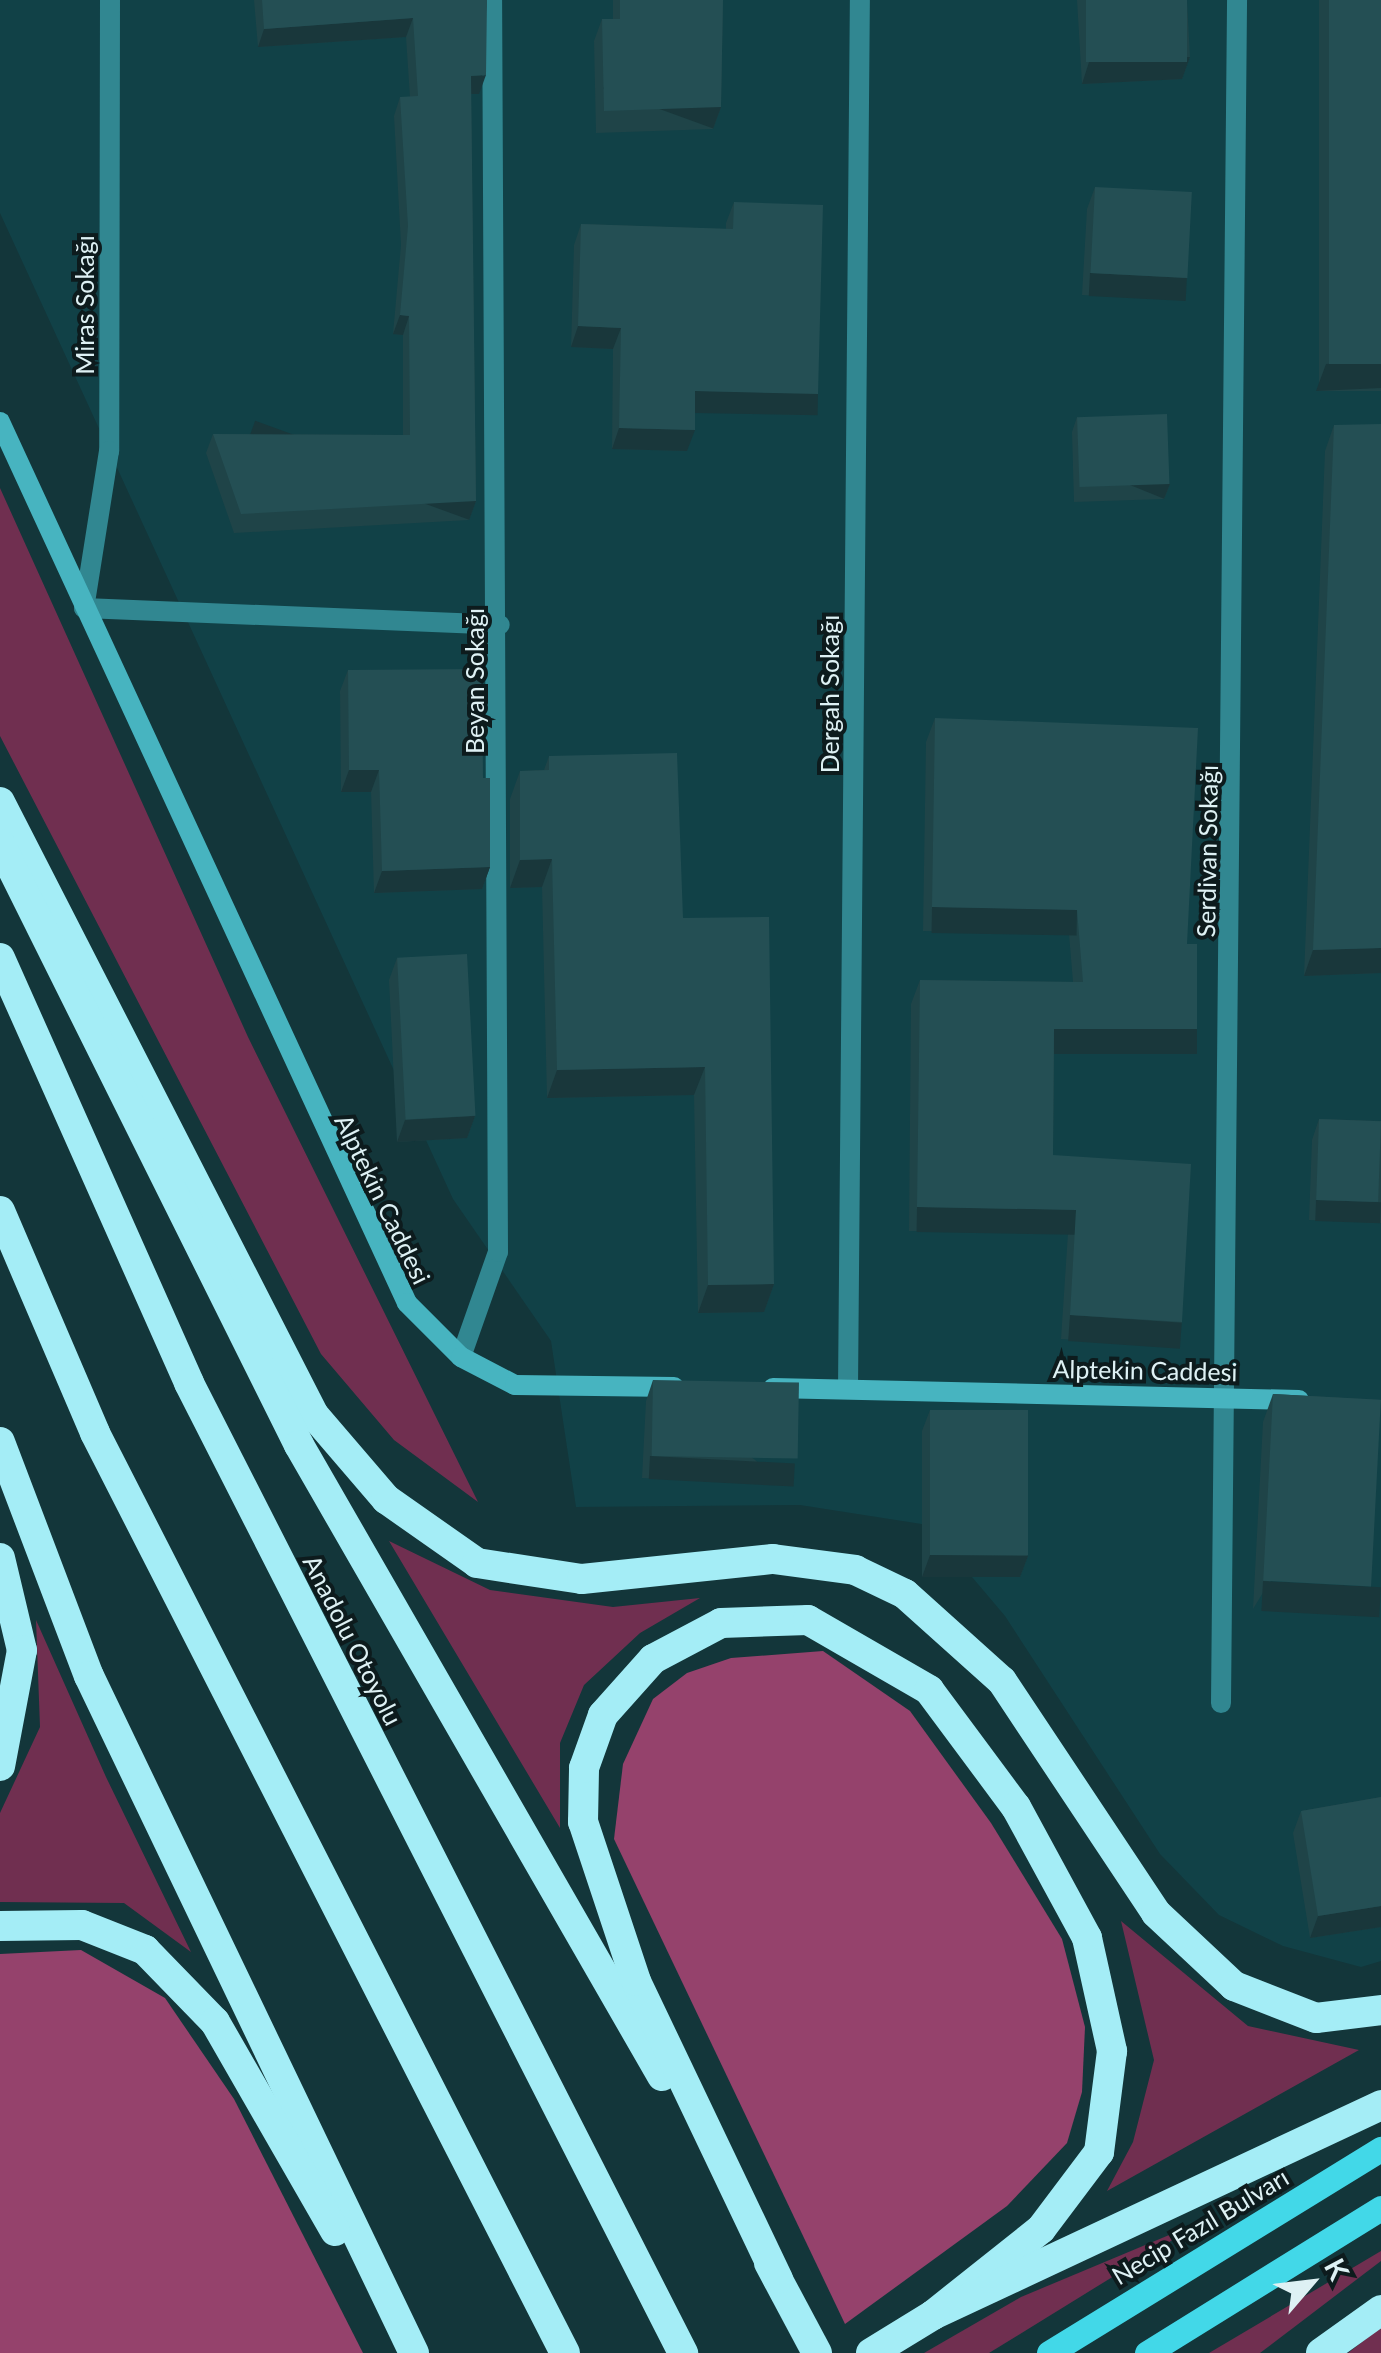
<!DOCTYPE html>
<meta charset="utf-8">
<style>
body{margin:0}
#map{position:relative;width:1381px;height:2353px;overflow:hidden;background:#13363a;font-family:Lato,sans-serif}
div>[style]{position:absolute}
.built>*{inset:0;background:#114147}
.green>*{inset:0;background:#702f50}
.forest>*{inset:0;background:#95426c}
.street>*{height:20px;margin:-10px;padding:0 10px;transform-origin:10px;border-radius:10px;background:#318791}
.secondary>*{height:20px;margin:-10px;padding:0 10px;transform-origin:10px;border-radius:10px;background:#47b4c0}
.primary>*{height:25px;margin:-12.5px;padding:0 12.5px;transform-origin:12.5px;border-radius:12.5px;background:#42d8e8}
.highway>*{height:30px;margin:-15px;padding:0 15px;transform-origin:15px;border-radius:15px;background:#a4edf6}
.wall>*{inset:0;background:#1f4448;transform-origin:0 0}
.shaded-wall>*{inset:0;background:#19373b;transform-origin:0 0}
.building>*{inset:0;background:#244f54;transform-origin:0 0}
span{translate:-50% -50%;white-space:nowrap;text-align:center;line-height:1.15;-webkit-text-stroke:8px #0d1b1d;paint-order:stroke}
.street-label{font-size:25px;color:#def1f4}
.north{position:absolute;left:1261px;top:2233px;width:100px;height:100px;-webkit-text-stroke:8px #0d1b1d;paint-order:stroke;rotate:62deg;font-size:28px;font-weight:700;line-height:40px;text-align:center;color:#def1f4}
.north::after{content:'';display:block;margin:auto;width:35px;height:45px;background:#def1f4;clip-path:polygon(50% 0,100% 100%,50% 72%,0 100%)}
</style>
<div id="map">
<div class="built">
<div style="clip-path:polygon(0 0,1381px 0,1381px 1961px,1361px 1967px,1283px 1946px,1219px 1915px,1160px 1854px,1005px 1616px,928px 1525px,800px 1505px,576px 1507px,551px 1341px,453px 1199px,0 213px)"></div>
</div>
<div class="green">
<div style="clip-path:polygon(0 488px,248px 1037px,478px 1502px,394px 1440px,321px 1354px,0 736px)"></div>
<div style="clip-path:polygon(389px 1541px,490px 1590px,613px 1607px,700px 1598px,640px 1633px,584px 1685px,560px 1743px,560px 1828px)"></div>
<div style="clip-path:polygon(36px 1620px,106px 1777px,191px 1952px,124px 1903px,0 1902px,0 1813px,40px 1727px)"></div>
<div style="clip-path:polygon(1121px 1921px,1248px 2026px,1359px 2050px,1107px 2191px,1133px 2142px,1154px 2060px)"></div>
<div style="clip-path:polygon(1205px 2220px,989px 2353px,924px 2353px,1021px 2297px)"></div>
<div style="clip-path:polygon(1381px 2251px,1381px 2261px,1260px 2353px,1209px 2353px)"></div>
<div style="clip-path:polygon(1381px 2327px,1381px 2353px,1348px 2353px)"></div>
</div>
<div class="forest">
<div style="clip-path:polygon(823px 1651px,910px 1711px,991px 1823px,1062px 1939px,1085px 2027px,1082px 2092px,1067px 2143px,1007px 2206px,845px 2324px,614px 1839px,623px 1764px,653px 1699px,687px 1673px,731px 1658px)"></div>
<div style="clip-path:polygon(81px 1950px,165px 1998px,234px 2099px,363px 2353px,0 2353px,0 1954px)"></div>
</div>
<div class="street">
<div style="left:110px;top:0;width:451px;rotate:90.1deg"></div>
<div style="left:109px;top:451px;width:159px;rotate:99deg"></div>
<div style="left:84px;top:608px;width:416px;rotate:2.3deg"></div>
<div style="left:461px;top:1357px;width:111px;rotate:-70.6deg"></div>
<div style="left:498px;top:1252px;width:1252px;rotate:-90.27deg"></div>
<div style="left:848px;top:1389px;width:1389px;rotate:-89.51deg"></div>
<div style="left:1221px;top:1703px;width:1703px;rotate:-89.46deg"></div>
</div>
<div class="secondary">
<div style="left:0;top:422px;width:970px;rotate:65.2deg"></div>
<div style="left:407px;top:1303px;width:76px;rotate:45deg"></div>
<div style="left:461px;top:1357px;width:61px;rotate:27.4deg"></div>
<div style="left:515px;top:1385px;width:159px;rotate:0.7deg"></div>
<div style="left:773px;top:1388px;width:526px;rotate:1.31deg"></div>
</div>
<div class="primary">
<div style="left:1049px;top:2353px;width:390px;rotate:-31.6deg"></div>
<div style="left:1147px;top:2353px;width:275px;rotate:-31.8deg"></div>
</div>
<div class="highway">
<div style="left:0;top:802px;width:689px;rotate:62.88deg"></div>
<div style="left:314px;top:1415px;width:111px;rotate:49.4deg"></div>
<div style="left:386px;top:1499px;width:111px;rotate:35.1deg"></div>
<div style="left:477px;top:1563px;width:106px;rotate:8.7deg"></div>
<div style="left:582px;top:1579px;width:192px;rotate:-6deg"></div>
<div style="left:773px;top:1559px;width:83px;rotate:7.6deg"></div>
<div style="left:855px;top:1570px;width:55px;rotate:25.6deg"></div>
<div style="left:905px;top:1594px;width:130px;rotate:41.9deg"></div>
<div style="left:1002px;top:1681px;width:278px;rotate:56.4deg"></div>
<div style="left:1156px;top:1913px;width:107px;rotate:43.1deg"></div>
<div style="left:1234px;top:1986px;width:88px;rotate:21.3deg"></div>
<div style="left:1316px;top:2018px;width:65px;rotate:-7deg"></div>
<div style="left:0;top:844px;width:671px;rotate:63.55deg"></div>
<div style="left:299px;top:1445px;width:728px;rotate:60.09deg"></div>
<div style="left:0;top:958px;width:465px;rotate:66deg"></div>
<div style="left:189px;top:1383px;width:1089px;rotate:63.01deg"></div>
<div style="left:0;top:1211px;width:241px;rotate:66.8deg"></div>
<div style="left:95px;top:1433px;width:1033px;rotate:62.94deg"></div>
<div style="left:0;top:1442px;width:250px;rotate:69.2deg"></div>
<div style="left:89px;top:1676px;width:751px;rotate:64.36deg"></div>
<div style="left:0;top:1558px;width:95px;rotate:76.6deg"></div>
<div style="left:22px;top:1650px;width:118px;rotate:100.7deg"></div>
<div style="left:0;top:1926px;width:82px;rotate:-0.7deg"></div>
<div style="left:82px;top:1925px;width:68px;rotate:21.6deg"></div>
<div style="left:145px;top:1950px;width:100px;rotate:45.8deg"></div>
<div style="left:215px;top:2022px;width:241px;rotate:60.1deg"></div>
<div style="left:769px;top:2263px;width:102px;rotate:61.9deg"></div>
<div style="left:778px;top:2279px;width:330px;rotate:-115.5deg"></div>
<div style="left:636px;top:1981px;width:168px;rotate:-108.4deg"></div>
<div style="left:583px;top:1822px;width:54px;rotate:-88.9deg"></div>
<div style="left:584px;top:1768px;width:56px;rotate:-70.3deg"></div>
<div style="left:603px;top:1715px;width:75px;rotate:-48.2deg"></div>
<div style="left:653px;top:1659px;width:77px;rotate:-27.9deg"></div>
<div style="left:721px;top:1623px;width:87px;rotate:-2deg"></div>
<div style="left:808px;top:1620px;width:140px;rotate:30deg"></div>
<div style="left:929px;top:1690px;width:146px;rotate:53.4deg"></div>
<div style="left:1016px;top:1807px;width:149px;rotate:61.5deg"></div>
<div style="left:1087px;top:1938px;width:116px;rotate:77.5deg"></div>
<div style="left:1112px;top:2051px;width:102px;rotate:97.3deg"></div>
<div style="left:1099px;top:2152px;width:96px;rotate:127deg"></div>
<div style="left:1041px;top:2229px;width:138px;rotate:141.5deg"></div>
<div style="left:871px;top:2353px;width:73px;rotate:-31.5deg"></div>
<div style="left:933px;top:2315px;width:495px;rotate:-25.1deg"></div>
<div style="left:1321px;top:2353px;width:74px;rotate:-35.6deg"></div>
</div>
<div class="wall">
<div style="clip-path:polygon(254px 0,487px 0,479px 94px,471px 94px,476px 501px,469px 520px,234px 533px,206px 453px,213px 434px,403px 435px,403px 335px,393px 334px,401px 245px,394px 116px,400px 97px,410px 97px,406px 37px,258px 47px)"></div>
<div style="clip-path:polygon(613px 0,723px 0,721px 107px,713px 129px,596px 133px,594px 41px,602px 19px,613px 19px)"></div>
<div style="clip-path:polygon(1077px 0,1187px 0,1190px 57px,1182px 79px,1082px 84px)"></div>
<div style="left:1319px;top:0;width:62px;height:391px"></div>
<div style="clip-path:polygon(1095px 187px,1187px 278px,1179px 300px,1082px 295px,1087px 209px)"></div>
<div style="clip-path:polygon(734px 202px,818px 394px,811px 415px,695px 412px,687px 451px,612px 449px,613px 349px,571px 347px,574px 245px,581px 224px,726px 229px,726px 223px)"></div>
<div style="clip-path:polygon(1077px 417px,1170px 484px,1164px 499px,1074px 502px,1072px 432px)"></div>
<div style="clip-path:polygon(1334px 425px,1381px 973px,1304px 976px,1325px 451px)"></div>
<div style="clip-path:polygon(348px 670px,483px 778px,490px 867px,482px 889px,374px 893px,371px 792px,341px 792px,340px 691px)"></div>
<div style="clip-path:polygon(935px 718px,1187px 944px,1189px 1053px,1054px 1053px,1053px 1155px,1182px 1322px,1173px 1346px,1061px 1339px,1068px 1233px,909px 1231px,911px 1004px,920px 980px,1073px 982px,1069px 934px,923px 931px,926px 742px)"></div>
<div style="clip-path:polygon(549px 756px,683px 918px,774px 1284px,764px 1312px,698px 1313px,694px 1095px,547px 1098px,542px 887px,510px 888px,510px 799px,520px 771px,544px 770px)"></div>
<div style="clip-path:polygon(397px 958px,475px 1116px,467px 1138px,397px 1142px,389px 980px)"></div>
<div style="clip-path:polygon(1319px 1119px,1381px 1121px,1381px 1223px,1309px 1220px,1312px 1140px)"></div>
<div style="clip-path:polygon(653px 1380px,787px 1485px,642px 1478px,646px 1401px)"></div>
<div style="clip-path:polygon(1273px 1394px,1381px 1400px,1253px 1609px,1263px 1422px)"></div>
<div style="clip-path:polygon(930px 1410px,1028px 1556px,1020px 1577px,922px 1577px,922px 1431px)"></div>
<div style="clip-path:polygon(1381px 1797px,1381px 1927px,1310px 1938px,1293px 1833px,1301px 1811px)"></div>
</div>
<div class="shaded-wall">
<div style="clip-path:polygon(413px 18px,406px 37px,258px 47px,264px 29px)"></div>
<div style="clip-path:polygon(1190px 57px,1182px 79px,1082px 84px,1089px 62px)"></div>
<div style="clip-path:polygon(486px 75px,479px 94px,464px 94px,471px 76px)"></div>
<div style="left:721px;top:107px;width:23px;height:117px;rotate:110deg"></div>
<div style="left:1090px;top:273px;width:97px;height:23px;rotate:3deg"></div>
<div style="clip-path:polygon(400px 315px,409px 316px,403px 335px,393px 334px)"></div>
<div style="clip-path:polygon(578px 326px,621px 328px,613px 349px,571px 347px)"></div>
<div style="clip-path:polygon(1381px 361px,1381px 388px,1316px 391px,1326px 364px)"></div>
<div style="left:695px;top:391px;width:123px;height:22px;rotate:1deg"></div>
<div style="clip-path:polygon(619px 428px,695px 430px,687px 451px,612px 449px)"></div>
<div style="left:1170px;top:484px;width:16px;height:90px;rotate:112deg"></div>
<div style="left:476px;top:501px;width:20px;height:235px;rotate:110deg"></div>
<div style="clip-path:polygon(349px 770px,379px 770px,371px 792px,341px 792px)"></div>
<div style="clip-path:polygon(552px 859px,542px 887px,510px 888px,520px 860px)"></div>
<div style="clip-path:polygon(490px 867px,482px 889px,374px 893px,382px 871px)"></div>
<div style="left:932px;top:907px;width:145px;height:26px;rotate:1deg"></div>
<div style="clip-path:polygon(1381px 948px,1381px 973px,1304px 976px,1313px 950px)"></div>
<div style="left:1054px;top:1029px;width:143px;height:25px"></div>
<div style="clip-path:polygon(705px 1067px,694px 1095px,547px 1098px,557px 1070px)"></div>
<div style="clip-path:polygon(475px 1116px,467px 1138px,397px 1142px,405px 1120px)"></div>
<div style="left:1316px;top:1200px;width:65px;height:21px;rotate:2deg"></div>
<div style="left:917px;top:1207px;width:159px;height:25px;rotate:1deg"></div>
<div style="clip-path:polygon(774px 1284px,764px 1312px,698px 1313px,708px 1285px)"></div>
<div style="left:1070px;top:1315px;width:112px;height:26px;rotate:4deg"></div>
<div style="left:650px;top:1456px;width:145px;height:23px;rotate:3deg"></div>
<div style="clip-path:polygon(930px 1555px,1028px 1556px,1020px 1577px,922px 1577px)"></div>
<div style="left:1263px;top:1581px;width:118px;height:30px;rotate:3deg"></div>
<div style="clip-path:polygon(1381px 1906px,1381px 1927px,1310px 1938px,1318px 1916px)"></div>
</div>
<div class="building">
<div style="clip-path:polygon(262px 0,487px 0,486px 75px,471px 76px,476px 501px,241px 514px,213px 434px,410px 435px,409px 316px,400px 315px,408px 226px,400px 97px,418px 96px,413px 18px,264px 29px)"></div>
<div style="clip-path:polygon(620px 0,723px 0,721px 107px,604px 111px,602px 19px,620px 19px)"></div>
<div style="left:1086px;top:0;width:101px;height:62px"></div>
<div style="left:1329px;top:0;width:52px;height:364px"></div>
<div style="left:1095px;top:187px;width:97px;height:86px;rotate:3deg"></div>
<div style="clip-path:polygon(734px 202px,823px 205px,818px 394px,695px 391px,695px 430px,619px 428px,621px 328px,578px 326px,581px 224px,733px 229px)"></div>
<div style="left:1167px;top:414px;width:70px;height:90px;rotate:88deg"></div>
<div style="clip-path:polygon(1381px 424px,1381px 948px,1313px 950px,1334px 425px)"></div>
<div style="clip-path:polygon(482px 669px,483px 778px,490px 778px,490px 867px,382px 871px,379px 770px,349px 770px,348px 670px)"></div>
<div style="clip-path:polygon(935px 718px,1198px 728px,1187px 944px,1197px 944px,1197px 1029px,1054px 1029px,1053px 1155px,1191px 1164px,1182px 1322px,1070px 1315px,1076px 1210px,917px 1207px,920px 980px,1083px 982px,1077px 910px,932px 907px)"></div>
<div style="clip-path:polygon(677px 753px,683px 918px,769px 917px,774px 1284px,708px 1285px,705px 1067px,557px 1070px,552px 859px,520px 860px,520px 771px,549px 770px,549px 756px)"></div>
<div style="left:467px;top:954px;width:162px;height:70px;rotate:87deg"></div>
<div style="left:1319px;top:1119px;width:62px;height:81px;rotate:2deg"></div>
<div style="left:653px;top:1380px;width:146px;height:76px;rotate:1deg"></div>
<div style="left:1273px;top:1394px;width:108px;height:187px;rotate:3deg"></div>
<div style="left:930px;top:1410px;width:98px;height:145px"></div>
<div style="clip-path:polygon(1381px 1797px,1381px 1906px,1318px 1916px,1301px 1811px)"></div>
</div>
<div class="street-label">
<span style="left:84px;top:305px;rotate:-90deg">Miras Sokağı</span>
<span style="left:474px;top:681px;rotate:-90deg">Beyan Sokağı</span>
<span style="left:829px;top:694px;rotate:-90deg">Dergah Sokağı</span>
<span style="left:1207px;top:851px;rotate:-89deg">Serdivan Sokağı</span>
<span style="left:383px;top:1199px;rotate:64deg">Alptekin Caddesi</span>
<span style="left:1145px;top:1370px;rotate:1deg">Alptekin Caddesi</span>
<span style="left:353px;top:1640px;rotate:63deg">Anadolu Otoyolu</span>
<span style="left:1200px;top:2226px;rotate:-31deg">Necip Fazıl Bulvarı</span>
</div>
<div class="north">K</div>
</div>
